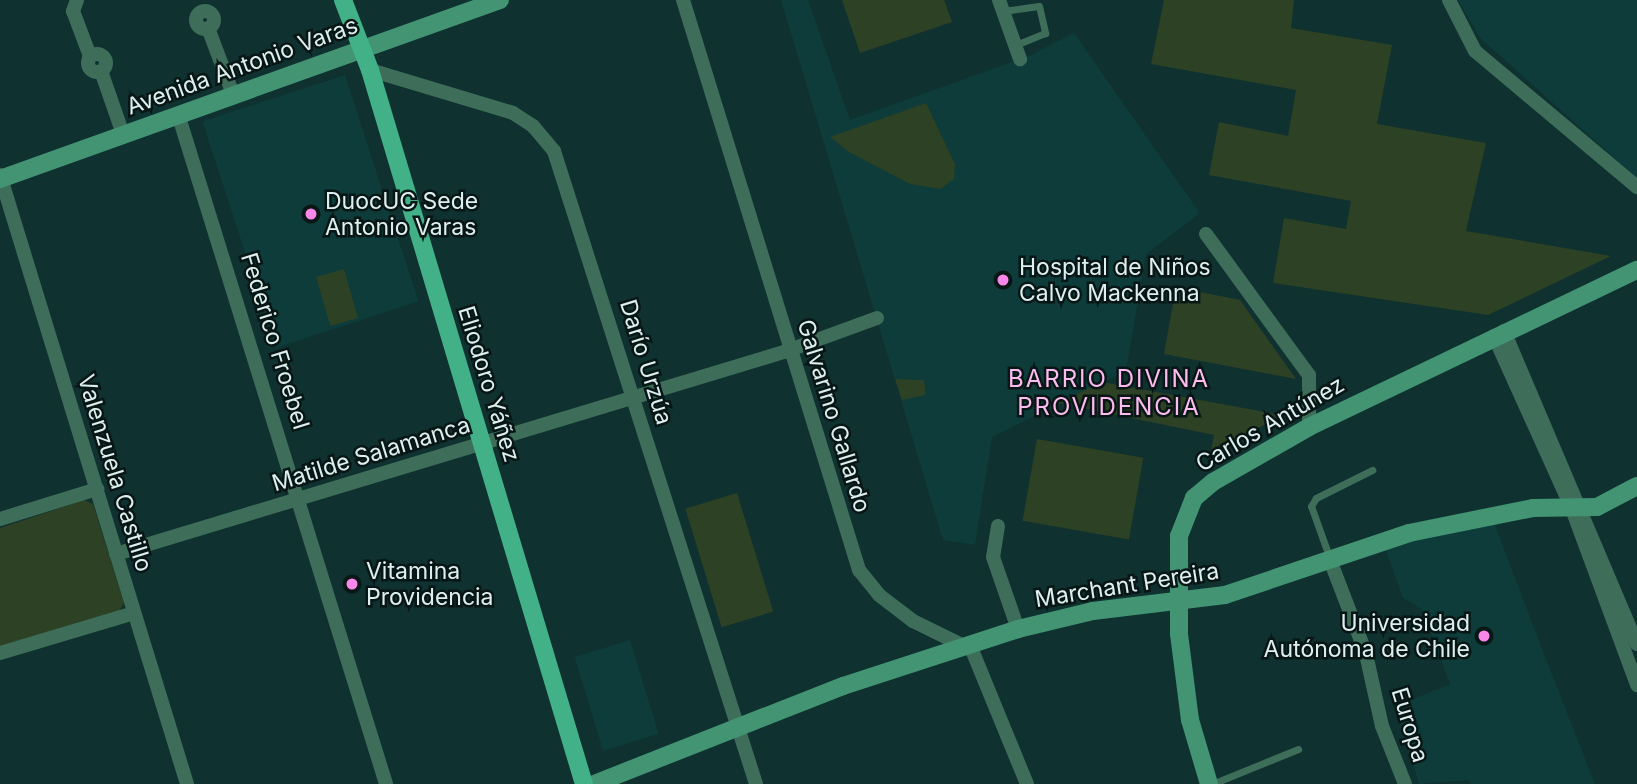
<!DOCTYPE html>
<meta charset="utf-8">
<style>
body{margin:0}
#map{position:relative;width:1637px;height:784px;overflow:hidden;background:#0f3130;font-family:Inter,sans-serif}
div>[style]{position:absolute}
.built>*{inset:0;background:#0d3c3a;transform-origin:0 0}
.green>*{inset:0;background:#2d4124;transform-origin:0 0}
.lane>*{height:7px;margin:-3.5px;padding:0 3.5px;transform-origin:3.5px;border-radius:3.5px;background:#3e6e59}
.street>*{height:14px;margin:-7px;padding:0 7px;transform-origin:7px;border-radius:7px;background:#3e6e59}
.street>.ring{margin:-7px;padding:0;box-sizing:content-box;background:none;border:14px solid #3e6e59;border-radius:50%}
.secondary>*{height:18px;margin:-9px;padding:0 9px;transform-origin:9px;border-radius:9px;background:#429473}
.primary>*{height:18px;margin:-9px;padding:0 9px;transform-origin:9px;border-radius:9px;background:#43b187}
.dots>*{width:19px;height:19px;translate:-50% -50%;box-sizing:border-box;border:4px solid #081615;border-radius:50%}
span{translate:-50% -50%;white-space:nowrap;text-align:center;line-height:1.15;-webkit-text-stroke:5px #081615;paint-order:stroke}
.street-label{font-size:23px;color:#ddf0ef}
.poi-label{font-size:23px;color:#ddf0ef}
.left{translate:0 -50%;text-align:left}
.right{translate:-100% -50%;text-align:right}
.neighbourhood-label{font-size:24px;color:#fcbcf0;letter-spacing:2px}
</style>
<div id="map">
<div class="built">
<div style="clip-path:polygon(781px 0,808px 0,850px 120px,1031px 55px,1074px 33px,1197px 209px,1199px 214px,1146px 254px,1126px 371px,992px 437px,975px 545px,943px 540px)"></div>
<div style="clip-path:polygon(1458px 0,1637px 0,1637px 178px,1480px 38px)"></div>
<div style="left:345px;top:75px;width:238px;height:150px;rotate:72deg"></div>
<div style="clip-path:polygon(1493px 520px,1547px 662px,1595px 784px,1471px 784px,1469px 780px,1419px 784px,1396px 706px,1450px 684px,1422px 609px,1403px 598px,1385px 548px)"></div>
<div style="left:630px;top:640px;width:98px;height:58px;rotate:73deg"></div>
</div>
<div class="green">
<div style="clip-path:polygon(842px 0,944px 0,952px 22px,860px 53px)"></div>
<div style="clip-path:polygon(1164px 0,1294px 0,1291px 28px,1392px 45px,1377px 124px,1486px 143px,1466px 231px,1611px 256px,1488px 315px,1273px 283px,1284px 218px,1346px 229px,1351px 201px,1209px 175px,1219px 122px,1288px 136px,1296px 90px,1151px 64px)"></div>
<div style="clip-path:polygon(926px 103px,955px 164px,954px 179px,940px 189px,910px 184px,849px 152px,830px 137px)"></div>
<div style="left:344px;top:269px;width:51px;height:29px;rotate:74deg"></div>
<div style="clip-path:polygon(1176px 287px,1240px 300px,1296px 379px,1164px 354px)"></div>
<div style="clip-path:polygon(895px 379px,924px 380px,926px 395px,902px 400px)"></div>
<div style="clip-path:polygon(1102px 382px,1281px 415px,1210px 456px,1214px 435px,1058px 403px)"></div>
<div style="left:1037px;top:439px;width:108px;height:83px;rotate:10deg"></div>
<div style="left:737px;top:493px;width:124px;height:54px;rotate:73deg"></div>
<div style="clip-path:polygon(84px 500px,93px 504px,124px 603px,119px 611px,0 646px,0 528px)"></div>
</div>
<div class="lane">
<div style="left:1003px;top:11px;width:36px;rotate:-8deg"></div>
<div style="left:1039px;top:6px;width:28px;rotate:77deg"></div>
<div style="left:1045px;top:33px;width:32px;rotate:158deg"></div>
<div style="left:1330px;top:559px;width:56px;rotate:-109.7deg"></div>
<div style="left:1311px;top:506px;width:9px;rotate:-58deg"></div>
<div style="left:1316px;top:498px;width:63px;rotate:-26.6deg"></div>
<div style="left:1212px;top:784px;width:93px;rotate:-22.1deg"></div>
</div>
<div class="street">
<div style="left:77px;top:0;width:12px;rotate:110deg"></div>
<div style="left:73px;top:11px;width:48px;rotate:69.3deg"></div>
<div style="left:683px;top:0;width:597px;rotate:72.84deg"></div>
<div style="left:859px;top:570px;width:32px;rotate:51deg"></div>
<div style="left:879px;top:595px;width:43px;rotate:37.4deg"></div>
<div style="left:913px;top:621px;width:66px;rotate:26.2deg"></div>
<div style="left:972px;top:650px;width:145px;rotate:67.7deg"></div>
<div style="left:999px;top:0;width:63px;rotate:70.4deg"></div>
<div style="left:1449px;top:0;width:57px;rotate:63deg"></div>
<div style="left:1475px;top:51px;width:212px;rotate:40deg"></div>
<div class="ring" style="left:196px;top:11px;width:4px;height:4px"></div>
<div style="left:208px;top:28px;width:71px;rotate:69.3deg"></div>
<div class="ring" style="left:88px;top:54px;width:4px;height:4px"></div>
<div style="left:370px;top:70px;width:149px;rotate:16.7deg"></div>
<div style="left:513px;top:113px;width:24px;rotate:33deg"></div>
<div style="left:533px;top:126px;width:33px;rotate:50deg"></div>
<div style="left:554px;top:151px;width:664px;rotate:72.3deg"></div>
<div style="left:101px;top:71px;width:67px;rotate:70.8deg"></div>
<div style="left:178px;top:114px;width:702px;rotate:72.75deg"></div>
<div style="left:0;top:175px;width:637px;rotate:72.93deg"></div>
<div style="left:1206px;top:234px;width:175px;rotate:53.9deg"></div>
<div style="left:1309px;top:375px;width:52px;rotate:90deg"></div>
<div style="left:1504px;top:331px;width:340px;rotate:67deg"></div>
<div style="left:1494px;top:336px;width:190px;rotate:65.7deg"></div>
<div style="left:1572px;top:509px;width:188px;rotate:69.7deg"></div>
<div style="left:0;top:519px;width:102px;rotate:-17.2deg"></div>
<div style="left:998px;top:526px;width:31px;rotate:99deg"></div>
<div style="left:993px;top:557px;width:76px;rotate:70.9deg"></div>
<div style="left:116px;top:554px;width:698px;rotate:-16.83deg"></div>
<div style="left:784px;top:352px;width:99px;rotate:-20.1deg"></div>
<div style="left:1330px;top:560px;width:101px;rotate:69deg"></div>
<div style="left:1366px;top:654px;width:74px;rotate:77.5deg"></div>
<div style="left:1382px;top:726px;width:62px;rotate:68.4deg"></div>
<div style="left:0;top:653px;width:140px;rotate:-16.6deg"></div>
</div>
<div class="secondary">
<div style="left:0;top:179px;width:531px;rotate:-19.7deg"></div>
<div style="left:594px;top:784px;width:268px;rotate:-21.5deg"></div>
<div style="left:843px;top:686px;width:184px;rotate:-18deg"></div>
<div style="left:1018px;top:629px;width:77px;rotate:-13.5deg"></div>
<div style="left:1093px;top:611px;width:133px;rotate:-6.9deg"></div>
<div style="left:1225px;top:595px;width:194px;rotate:-18.6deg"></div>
<div style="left:1409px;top:533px;width:126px;rotate:-11.4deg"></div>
<div style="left:1533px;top:508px;width:64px;rotate:-0.9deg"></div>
<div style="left:1597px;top:507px;width:45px;rotate:-27.7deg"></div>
<div style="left:1209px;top:784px;width:67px;rotate:-106.5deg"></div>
<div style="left:1190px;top:720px;width:87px;rotate:-97.3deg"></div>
<div style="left:1179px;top:634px;width:98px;rotate:-90deg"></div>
<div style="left:1179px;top:536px;width:41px;rotate:-68.5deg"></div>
<div style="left:1194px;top:498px;width:25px;rotate:-40deg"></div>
<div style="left:1213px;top:482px;width:111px;rotate:-29.8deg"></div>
<div style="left:1309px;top:427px;width:364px;rotate:-25.6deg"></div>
</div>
<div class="primary">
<div style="left:343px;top:0;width:75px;rotate:68.9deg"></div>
<div style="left:370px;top:70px;width:745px;rotate:73.32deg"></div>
</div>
<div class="dots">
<div style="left:311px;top:214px;background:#f987e9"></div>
<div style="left:1003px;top:280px;background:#f987e9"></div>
<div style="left:352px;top:584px;background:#f987e9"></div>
<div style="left:1484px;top:636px;background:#f987e9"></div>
</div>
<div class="street-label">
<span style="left:242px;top:66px;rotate:-20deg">Avenida Antonio Varas</span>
<span style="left:275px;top:341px;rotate:73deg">Federico Froebel</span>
<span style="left:646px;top:362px;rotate:73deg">Darío Urzúa</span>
<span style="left:489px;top:384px;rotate:73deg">Eliodoro Yáñez</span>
<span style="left:834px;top:416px;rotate:73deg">Galvarino Gallardo</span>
<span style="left:1270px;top:424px;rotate:-30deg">Carlos Antúnez</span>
<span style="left:371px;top:454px;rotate:-17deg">Matilde Salamanca</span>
<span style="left:115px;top:473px;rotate:73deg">Valenzuela Castillo</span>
<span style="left:1127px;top:585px;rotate:-9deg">Marchant Pereira</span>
<span style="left:1410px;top:725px;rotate:73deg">Europa</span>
</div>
<div class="poi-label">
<span class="left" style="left:325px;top:214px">DuocUC Sede<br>Antonio Varas</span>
<span class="left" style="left:1019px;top:280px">Hospital de Niños<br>Calvo Mackenna</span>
<span class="left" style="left:366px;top:584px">Vitamina<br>Providencia</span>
<span class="right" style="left:1470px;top:636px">Universidad<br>Autónoma de Chile</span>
</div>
<div class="neighbourhood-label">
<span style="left:1109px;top:393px">BARRIO DIVINA<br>PROVIDENCIA</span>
</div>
</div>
